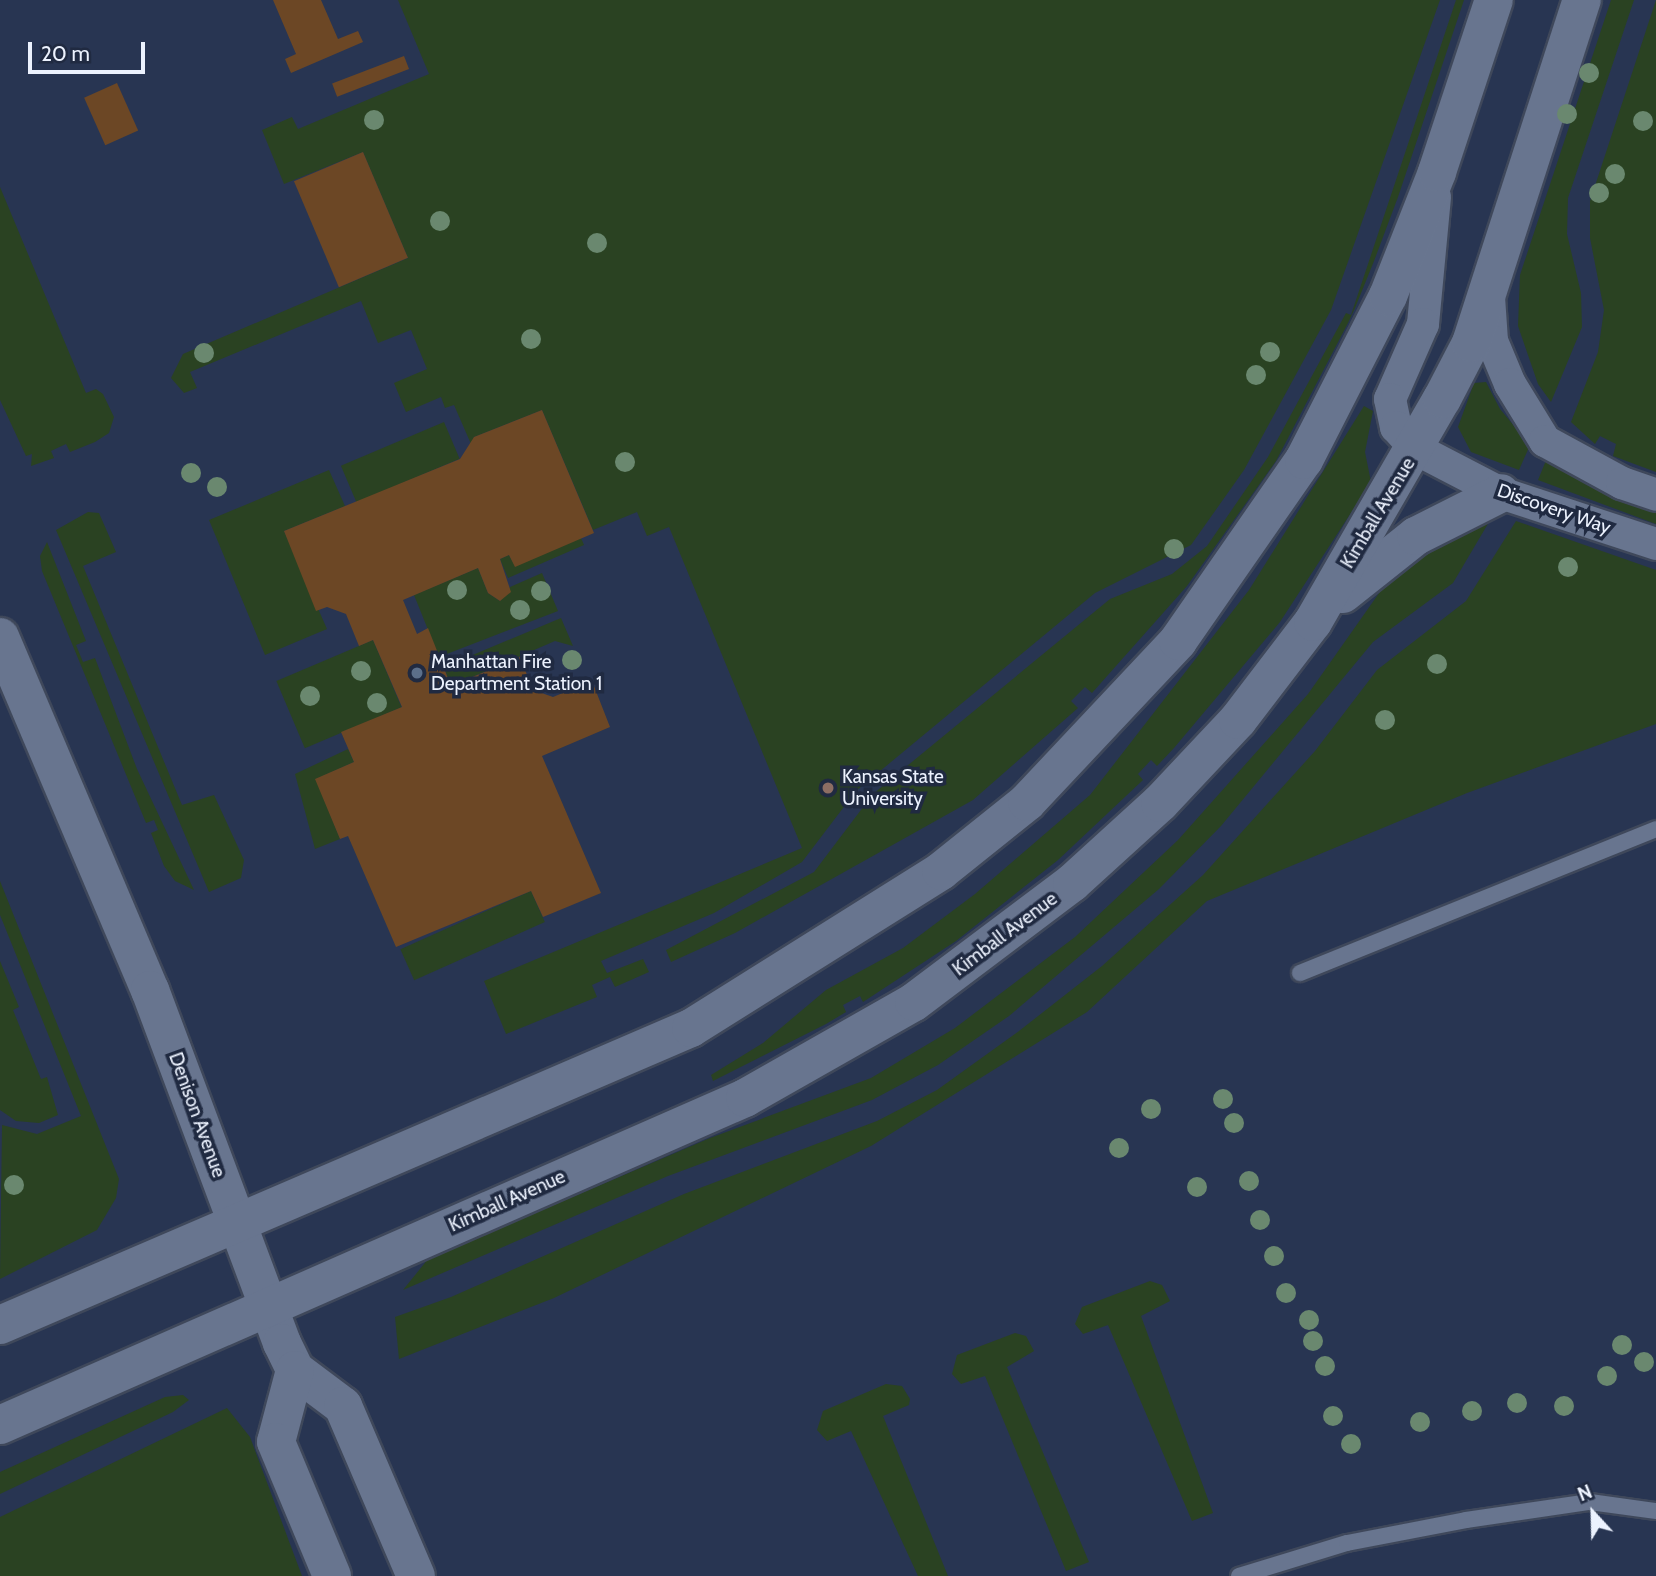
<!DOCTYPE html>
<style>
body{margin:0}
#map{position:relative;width:1656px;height:1576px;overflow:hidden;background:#202a41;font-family:Cabin,sans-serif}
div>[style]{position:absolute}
.built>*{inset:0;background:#283552;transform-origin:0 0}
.green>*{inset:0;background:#2a4222;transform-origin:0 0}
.building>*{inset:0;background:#6c4725;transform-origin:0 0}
.roads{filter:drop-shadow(2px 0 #3f485b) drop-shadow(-2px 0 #3f485b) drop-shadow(0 2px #3f485b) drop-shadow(0 -2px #3f485b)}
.service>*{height:16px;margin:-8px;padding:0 8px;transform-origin:8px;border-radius:8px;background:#68758f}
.minor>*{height:32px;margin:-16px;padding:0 16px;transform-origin:16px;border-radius:16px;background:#68758f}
.tertiary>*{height:38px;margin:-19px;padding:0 19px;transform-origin:19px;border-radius:19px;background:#68758f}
.secondary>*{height:38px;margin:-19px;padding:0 19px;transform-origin:19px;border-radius:19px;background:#68758f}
.trees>*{width:20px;height:20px;margin:-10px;border-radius:50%;background:#6a886f}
.dots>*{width:19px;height:19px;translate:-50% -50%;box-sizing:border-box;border:4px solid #202a41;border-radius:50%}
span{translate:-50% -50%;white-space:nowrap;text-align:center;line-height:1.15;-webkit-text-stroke:7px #202a41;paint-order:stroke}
.street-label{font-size:19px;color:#ecf2fe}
.poi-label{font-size:19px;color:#ecf2fe}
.left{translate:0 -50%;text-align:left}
.north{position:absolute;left:1558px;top:1478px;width:70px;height:70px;-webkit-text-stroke:5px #202a41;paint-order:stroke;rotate:338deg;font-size:19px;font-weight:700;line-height:28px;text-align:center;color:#ecf2fe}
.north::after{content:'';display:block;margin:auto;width:24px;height:32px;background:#ecf2fe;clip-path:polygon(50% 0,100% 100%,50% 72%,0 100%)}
.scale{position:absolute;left:28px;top:42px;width:117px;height:32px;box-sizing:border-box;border:4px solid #ecf2fe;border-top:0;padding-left:9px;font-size:21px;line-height:24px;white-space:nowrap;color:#ecf2fe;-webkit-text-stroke:5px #202a41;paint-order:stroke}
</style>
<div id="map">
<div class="built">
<div style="left:0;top:0;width:1656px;height:1576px"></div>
</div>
<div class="green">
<div style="clip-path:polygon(398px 0,1440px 0,1331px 310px,1244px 470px,1191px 545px,1095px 593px,856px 791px,802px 862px,714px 913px,601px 961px,607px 973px,643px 959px,649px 972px,615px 987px,610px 977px,592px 985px,597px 997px,506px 1034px,484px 981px,802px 848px,669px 527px,647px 536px,637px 512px,593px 530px,542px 410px,474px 437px,471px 444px,454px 405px,445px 408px,441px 397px,406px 412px,394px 383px,427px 369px,411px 330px,378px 343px,361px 301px,190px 372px,197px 388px,184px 393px,171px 378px,183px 354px,408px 258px,363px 152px,284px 184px,262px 130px,292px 117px,298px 129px,429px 74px)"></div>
<div style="clip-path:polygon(1456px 0,1464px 0,1398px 197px,1374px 261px,1355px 308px,1348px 323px,1276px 461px,1187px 586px,1092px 693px,1085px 687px,1071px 701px,1078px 708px,973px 800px,735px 933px,671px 962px,666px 950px,814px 872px,873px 794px,1110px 599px,1172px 574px,1207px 546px,1268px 457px,1346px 313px,1351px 315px)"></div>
<div style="clip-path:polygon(1611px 0,1634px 0,1568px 198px,1567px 234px,1581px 293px,1582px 327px,1551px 402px,1538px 384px,1518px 326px,1520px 275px)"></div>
<div style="clip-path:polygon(1656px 0,1656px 472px,1613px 456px,1616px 444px,1600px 436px,1595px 444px,1571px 422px,1598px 352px,1604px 310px,1590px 238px,1590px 201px)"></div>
<div style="clip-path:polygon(0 187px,86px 393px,96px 389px,103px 394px,114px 417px,109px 433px,95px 442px,70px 452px,66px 444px,51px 451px,54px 458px,31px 466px,32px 454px,26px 456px,0 400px)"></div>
<div style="clip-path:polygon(1486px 382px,1500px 409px,1530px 445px,1519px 470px,1471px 452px,1458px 427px,1474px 383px)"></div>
<div style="clip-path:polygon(1364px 406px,1373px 411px,1365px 452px,1371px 482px,1280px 622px,1174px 748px,1157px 766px,1151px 760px,1138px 774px,1143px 780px,1058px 860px,956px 941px,863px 1002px,860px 996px,843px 1005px,846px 1012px,826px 1024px,713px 1081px,711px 1075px,763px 1043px,826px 990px,903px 948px,975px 894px,1090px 795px,1249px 590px)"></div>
<div style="left:444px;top:422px;width:40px;height:112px;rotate:67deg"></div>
<div style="clip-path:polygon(1547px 458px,1570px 473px,1656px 505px,1656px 524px,1538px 480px)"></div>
<div style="clip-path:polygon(329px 470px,345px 506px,284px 531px,327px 629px,265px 655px,209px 520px)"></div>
<div style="clip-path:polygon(88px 512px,99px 513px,116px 552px,83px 566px,182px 805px,214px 795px,244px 860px,241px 878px,209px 892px,56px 530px)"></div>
<div style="clip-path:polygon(1516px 521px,1656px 570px,1656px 724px,1467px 793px,1207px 901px,1087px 1012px,871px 1146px,554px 1298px,399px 1359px,395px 1317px,451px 1297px,684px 1194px,877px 1121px,937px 1090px,1019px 1031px,1102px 966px,1203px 875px,1315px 751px,1377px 670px,1466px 601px)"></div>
<div style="clip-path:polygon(1489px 522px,1453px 583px,1373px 642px,1221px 826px,1159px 889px,1009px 1016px,938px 1065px,872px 1100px,668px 1176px,403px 1290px,428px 1259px,710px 1138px,871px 1078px,955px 1028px,1075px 937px,1178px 840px,1308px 694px,1396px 569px,1472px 524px)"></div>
<div style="clip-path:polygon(581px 538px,584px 545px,508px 578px,500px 559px,509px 555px,515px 566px)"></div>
<div style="clip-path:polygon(47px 542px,86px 641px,76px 645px,83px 662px,95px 658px,137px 769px,194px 890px,175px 881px,164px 866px,151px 833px,158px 830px,154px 820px,146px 823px,42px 571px,40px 556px)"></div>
<div style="clip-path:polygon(478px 568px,488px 593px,500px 601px,510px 587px,542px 573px,558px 611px,439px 657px,414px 595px)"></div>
<div style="clip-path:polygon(561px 618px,573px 646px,555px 641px,451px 686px,444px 667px)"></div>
<div style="left:373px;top:640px;width:73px;height:105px;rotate:67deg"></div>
<div style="clip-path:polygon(348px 749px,354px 762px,316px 779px,340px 839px,315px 849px,295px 774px)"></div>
<div style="clip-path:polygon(0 881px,119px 1179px,116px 1198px,97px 1230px,0 1279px,2px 1125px,37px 1134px,81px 1116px,0 915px)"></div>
<div style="left:531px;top:891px;width:34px;height:143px;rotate:66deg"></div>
<div style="clip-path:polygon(0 961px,19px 1007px,13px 1010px,41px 1079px,47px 1077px,58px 1115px,39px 1123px,16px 1121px,0 1110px)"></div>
<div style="clip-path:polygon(1150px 1281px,1162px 1285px,1170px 1301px,1141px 1316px,1213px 1513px,1192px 1521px,1108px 1325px,1083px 1334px,1075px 1324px,1082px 1307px)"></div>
<div style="clip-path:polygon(1015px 1333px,1026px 1336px,1034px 1351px,1007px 1367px,1089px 1562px,1066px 1571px,985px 1376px,961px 1384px,952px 1374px,957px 1355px)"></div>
<div style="clip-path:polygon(886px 1384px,902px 1386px,910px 1399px,909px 1405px,883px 1416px,948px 1576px,918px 1576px,851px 1431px,827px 1441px,817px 1430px,823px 1411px)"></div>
<div style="clip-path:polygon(183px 1395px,189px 1400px,173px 1412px,0 1494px,0 1472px,165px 1397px)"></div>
<div style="clip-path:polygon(227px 1408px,250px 1437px,302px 1576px,0 1576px,0 1517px)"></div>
</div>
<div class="building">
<div style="clip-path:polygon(273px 0,321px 0,338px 39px,358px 31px,363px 42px,291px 73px,285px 59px,296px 54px)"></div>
<div style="left:404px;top:56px;width:14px;height:77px;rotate:69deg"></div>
<div style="left:117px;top:83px;width:52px;height:36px;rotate:66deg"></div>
<div style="left:363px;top:152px;width:115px;height:75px;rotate:67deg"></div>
<div style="clip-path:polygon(542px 410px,594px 533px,515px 567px,509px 555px,500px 559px,511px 592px,500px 601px,488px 593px,478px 568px,403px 600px,417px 634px,428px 628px,451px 686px,520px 657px,533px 690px,553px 697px,592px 681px,610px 727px,542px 756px,601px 893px,543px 917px,531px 891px,396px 947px,348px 836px,340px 839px,315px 779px,354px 762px,341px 732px,402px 707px,373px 640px,359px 646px,346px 614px,327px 607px,316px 611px,284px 531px,460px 459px,474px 437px)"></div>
</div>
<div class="roads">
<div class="service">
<div style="left:1300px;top:973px;width:384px;rotate:-22deg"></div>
<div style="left:1239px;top:1576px;width:113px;rotate:-17deg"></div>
<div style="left:1347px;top:1543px;width:121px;rotate:-10.9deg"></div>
<div style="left:1466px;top:1520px;width:125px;rotate:-8.3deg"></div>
<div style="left:1590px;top:1502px;width:67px;rotate:7.8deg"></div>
</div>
<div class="minor">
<div style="left:1435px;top:197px;width:128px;rotate:95.4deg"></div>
<div style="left:1423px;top:324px;width:82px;rotate:113.7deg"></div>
<div style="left:1390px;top:399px;width:29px;rotate:78deg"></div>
<div style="left:1396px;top:427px;width:30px;rotate:48deg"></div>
<div style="left:1416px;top:449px;width:96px;rotate:27.4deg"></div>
<div style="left:1501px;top:493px;width:163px;rotate:18.2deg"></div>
<div style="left:1489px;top:297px;width:44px;rotate:86.1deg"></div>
<div style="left:1492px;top:341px;width:47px;rotate:67.3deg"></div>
<div style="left:1510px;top:384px;width:67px;rotate:58.4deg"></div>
<div style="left:1545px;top:441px;width:88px;rotate:28.6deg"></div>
<div style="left:1622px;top:483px;width:36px;rotate:19deg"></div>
</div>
<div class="tertiary">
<div style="left:0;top:637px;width:384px;rotate:67deg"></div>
<div style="left:150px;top:990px;width:377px;rotate:69.5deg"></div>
<div style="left:282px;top:1343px;width:30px;rotate:64deg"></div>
<div style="left:295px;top:1370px;width:60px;rotate:36.9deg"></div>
<div style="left:343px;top:1406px;width:185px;rotate:66.8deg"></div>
<div style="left:295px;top:1370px;width:74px;rotate:104.8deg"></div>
<div style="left:276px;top:1442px;width:145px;rotate:67.3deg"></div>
</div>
<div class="secondary">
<div style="left:1343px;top:594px;width:93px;rotate:-38.5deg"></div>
<div style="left:1416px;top:536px;width:95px;rotate:-26.8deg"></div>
<div style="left:0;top:1325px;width:752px;rotate:-23.26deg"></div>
<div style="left:691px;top:1028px;width:295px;rotate:-32.1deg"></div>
<div style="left:941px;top:871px;width:110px;rotate:-38.7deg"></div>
<div style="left:1027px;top:802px;width:221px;rotate:-46.8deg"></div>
<div style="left:1178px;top:641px;width:221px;rotate:-55.2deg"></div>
<div style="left:1304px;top:460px;width:184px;rotate:-62.9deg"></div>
<div style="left:1388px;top:296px;width:133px;rotate:-68.4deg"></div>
<div style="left:1437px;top:172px;width:181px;rotate:-71.7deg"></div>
<div style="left:0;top:1425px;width:814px;rotate:-23.7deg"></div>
<div style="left:745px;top:1098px;width:194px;rotate:-29.6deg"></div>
<div style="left:914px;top:1002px;width:198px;rotate:-37deg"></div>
<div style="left:1072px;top:883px;width:119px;rotate:-42.3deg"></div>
<div style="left:1160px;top:803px;width:114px;rotate:-46.8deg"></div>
<div style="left:1238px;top:720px;width:123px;rotate:-52.6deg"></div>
<div style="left:1313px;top:622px;width:258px;rotate:-60deg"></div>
<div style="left:1442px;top:399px;width:63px;rotate:-62.6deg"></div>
<div style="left:1471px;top:343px;width:361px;rotate:-72.1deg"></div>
</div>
</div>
<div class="trees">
<div style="left:1589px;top:73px"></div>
<div style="left:1567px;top:114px"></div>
<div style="left:374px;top:120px"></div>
<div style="left:1643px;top:121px"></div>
<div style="left:1615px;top:174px"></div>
<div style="left:1599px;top:193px"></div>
<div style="left:440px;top:221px"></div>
<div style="left:597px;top:243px"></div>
<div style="left:531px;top:339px"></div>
<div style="left:1270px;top:352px"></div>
<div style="left:204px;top:353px"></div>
<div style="left:1256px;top:375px"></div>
<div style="left:625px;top:462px"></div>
<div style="left:191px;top:473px"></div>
<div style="left:217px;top:487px"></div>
<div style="left:1174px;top:549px"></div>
<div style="left:1568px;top:567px"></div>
<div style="left:457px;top:590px"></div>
<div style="left:541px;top:591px"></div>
<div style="left:520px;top:610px"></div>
<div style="left:572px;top:660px"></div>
<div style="left:1437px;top:664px"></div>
<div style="left:361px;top:671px"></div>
<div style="left:310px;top:696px"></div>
<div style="left:377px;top:703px"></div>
<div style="left:1385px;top:720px"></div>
<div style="left:1223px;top:1099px"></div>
<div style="left:1151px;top:1109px"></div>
<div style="left:1234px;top:1123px"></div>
<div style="left:1119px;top:1148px"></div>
<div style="left:1249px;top:1181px"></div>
<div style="left:14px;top:1185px"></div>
<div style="left:1197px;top:1187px"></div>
<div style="left:1260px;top:1220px"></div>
<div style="left:1274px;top:1256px"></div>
<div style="left:1286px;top:1293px"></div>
<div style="left:1309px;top:1320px"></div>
<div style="left:1313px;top:1341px"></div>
<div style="left:1622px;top:1345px"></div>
<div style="left:1644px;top:1362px"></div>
<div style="left:1325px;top:1366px"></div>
<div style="left:1607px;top:1376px"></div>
<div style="left:1517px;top:1403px"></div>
<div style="left:1564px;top:1406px"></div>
<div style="left:1472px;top:1411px"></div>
<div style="left:1333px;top:1416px"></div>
<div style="left:1420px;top:1422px"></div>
<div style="left:1351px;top:1444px"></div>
</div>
<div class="dots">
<div style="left:417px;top:673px;background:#5c6f8a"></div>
<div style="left:828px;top:788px;background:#8d6e63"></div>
</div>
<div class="street-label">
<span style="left:1554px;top:509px;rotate:19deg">Discovery Way</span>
<span style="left:1378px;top:513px;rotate:-59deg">Kimball Avenue</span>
<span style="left:1005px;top:934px;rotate:-37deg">Kimball Avenue</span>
<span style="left:197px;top:1115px;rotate:70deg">Denison Avenue</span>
<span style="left:507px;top:1201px;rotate:-24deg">Kimball Avenue</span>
</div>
<div class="poi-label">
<span class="left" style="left:431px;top:673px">Manhattan Fire<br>Department Station 1</span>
<span class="left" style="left:842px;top:788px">Kansas State<br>University</span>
</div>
<div class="north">N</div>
<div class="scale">20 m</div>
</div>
